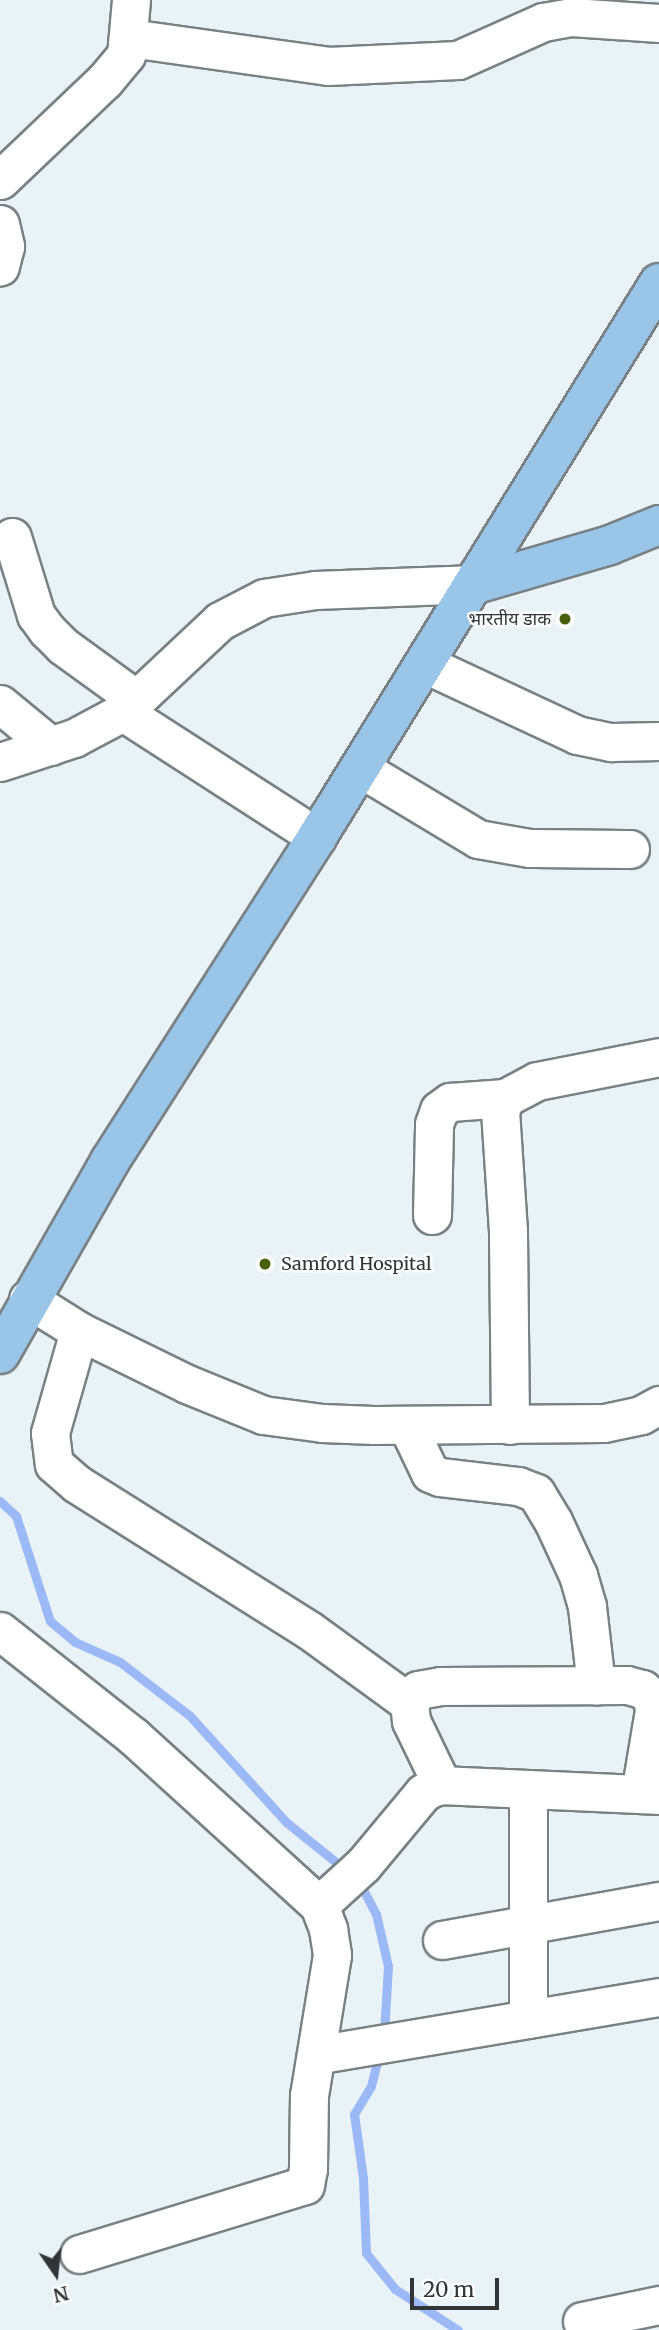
<!DOCTYPE html>
<meta charset="utf-8">
<style>
body{margin:0}
#map{position:relative;width:659px;height:2330px;overflow:hidden;background:#e9f2f6;font-family:Merriweather,"Noto Sans Devanagari",serif}
div>[style]{position:absolute}
.stream>*{height:9px;margin:-4.5px;padding:0 4.5px;transform-origin:4.5px;border-radius:4.5px;background:#9ab9f6}
.roads{filter:drop-shadow(2px 0 #798184) drop-shadow(-2px 0 #798184) drop-shadow(0 2px #798184) drop-shadow(0 -2px #798184)}
.minor>*{height:37px;margin:-18.5px;padding:0 18.5px;transform-origin:18.5px;border-radius:18.5px;background:#fff}
.major>*{height:38px;margin:-19px;padding:0 19px;transform-origin:19px;border-radius:19px;background:#98c5e8}
.dots>*{width:19px;height:19px;translate:-50% -50%;box-sizing:border-box;border:4px solid #fcfeff;border-radius:50%}
span{translate:-50% -50%;white-space:nowrap;text-align:center;line-height:1.15;-webkit-text-stroke:5px #fcfeff;paint-order:stroke}
.poi-label{font-size:18px;color:#323537}
.right{translate:-100% -50%;text-align:right}
.left{translate:0 -50%;text-align:left}
.north{position:absolute;left:21px;top:2239px;width:70px;height:70px;-webkit-text-stroke:5px #fcfeff;paint-order:stroke;rotate:166deg;font-size:19px;font-weight:700;line-height:28px;text-align:center;color:#323537}
.north::after{content:'';display:block;margin:auto;width:24px;height:32px;background:#323537;clip-path:polygon(50% 0,100% 100%,50% 72%,0 100%)}
.scale{position:absolute;left:410px;top:2278px;width:89px;height:32px;box-sizing:border-box;border:4px solid #323537;border-top:0;padding-left:9px;font-size:21px;line-height:24px;white-space:nowrap;color:#323537;-webkit-text-stroke:5px #fcfeff;paint-order:stroke}
</style>
<div id="map">
<div class="stream">
<div style="left:0;top:1501px;width:22px;rotate:43deg"></div>
<div style="left:16px;top:1516px;width:110px;rotate:72.1deg"></div>
<div style="left:50px;top:1621px;width:33px;rotate:40deg"></div>
<div style="left:75px;top:1642px;width:49px;rotate:24deg"></div>
<div style="left:120px;top:1662px;width:88px;rotate:37.6deg"></div>
<div style="left:190px;top:1716px;width:143px;rotate:47.8deg"></div>
<div style="left:286px;top:1822px;width:77px;rotate:38.7deg"></div>
<div style="left:359px;top:1882px;width:36px;rotate:62deg"></div>
<div style="left:376px;top:1914px;width:53px;rotate:77deg"></div>
<div style="left:388px;top:1966px;width:68px;rotate:93.4deg"></div>
<div style="left:379px;top:2054px;width:33px;rotate:104deg"></div>
<div style="left:371px;top:2086px;width:33px;rotate:121deg"></div>
<div style="left:354px;top:2114px;width:65px;rotate:82deg"></div>
<div style="left:363px;top:2178px;width:75px;rotate:87.7deg"></div>
<div style="left:366px;top:2253px;width:46px;rotate:51.1deg"></div>
<div style="left:395px;top:2289px;width:75px;rotate:33.1deg"></div>
</div>
<div class="roads">
<div class="minor">
<div style="left:130px;top:38px;width:200px;rotate:8deg"></div>
<div style="left:328px;top:66px;width:130px;rotate:-2.6deg"></div>
<div style="left:458px;top:60px;width:93px;rotate:-24.1deg"></div>
<div style="left:543px;top:22px;width:28px;rotate:-10deg"></div>
<div style="left:571px;top:17px;width:88px;rotate:3.9deg"></div>
<div style="left:0;top:180px;width:145px;rotate:-43.6deg"></div>
<div style="left:105px;top:80px;width:33px;rotate:-50deg"></div>
<div style="left:126px;top:55px;width:55px;rotate:-84.8deg"></div>
<div style="left:0;top:224px;width:23px;rotate:77deg"></div>
<div style="left:5px;top:246px;width:21px;rotate:104deg"></div>
<div style="left:12px;top:537px;width:82px;rotate:72.9deg"></div>
<div style="left:36px;top:615px;width:19px;rotate:54deg"></div>
<div style="left:47px;top:630px;width:23px;rotate:45deg"></div>
<div style="left:63px;top:646px;width:90px;rotate:36deg"></div>
<div style="left:425px;top:664px;width:168px;rotate:25deg"></div>
<div style="left:577px;top:735px;width:35px;rotate:12deg"></div>
<div style="left:611px;top:742px;width:48px;rotate:-1.2deg"></div>
<div style="left:0;top:704px;width:66px;rotate:39.5deg"></div>
<div style="left:123px;top:712px;width:231px;rotate:32.8deg"></div>
<div style="left:0;top:762px;width:78px;rotate:-18deg"></div>
<div style="left:74px;top:738px;width:55px;rotate:-28deg"></div>
<div style="left:123px;top:712px;width:133px;rotate:-43.2deg"></div>
<div style="left:220px;top:621px;width:50px;rotate:-27.6deg"></div>
<div style="left:264px;top:598px;width:52px;rotate:-8.9deg"></div>
<div style="left:315px;top:590px;width:161px;rotate:-2.1deg"></div>
<div style="left:360px;top:768px;width:138px;rotate:31deg"></div>
<div style="left:478px;top:839px;width:52px;rotate:10deg"></div>
<div style="left:529px;top:848px;width:101px;rotate:0.6deg"></div>
<div style="left:432px;top:1215px;width:91px;rotate:-88.7deg"></div>
<div style="left:434px;top:1124px;width:15px;rotate:-70deg"></div>
<div style="left:439px;top:1110px;width:14px;rotate:-36deg"></div>
<div style="left:450px;top:1102px;width:55px;rotate:-4.2deg"></div>
<div style="left:28px;top:1299px;width:60px;rotate:32.1deg"></div>
<div style="left:79px;top:1331px;width:120px;rotate:26.1deg"></div>
<div style="left:187px;top:1384px;width:82px;rotate:22.2deg"></div>
<div style="left:263px;top:1415px;width:60px;rotate:7.7deg"></div>
<div style="left:322px;top:1423px;width:52px;rotate:2.2deg"></div>
<div style="left:374px;top:1425px;width:230px;rotate:-0.5deg"></div>
<div style="left:604px;top:1423px;width:38px;rotate:-12deg"></div>
<div style="left:641px;top:1415px;width:21px;rotate:-29deg"></div>
<div style="left:79px;top:1331px;width:106px;rotate:105.9deg"></div>
<div style="left:50px;top:1433px;width:31px;rotate:83deg"></div>
<div style="left:54px;top:1464px;width:30px;rotate:41deg"></div>
<div style="left:77px;top:1484px;width:274px;rotate:32.2deg"></div>
<div style="left:309px;top:1630px;width:124px;rotate:36.1deg"></div>
<div style="left:407px;top:1425px;width:53px;rotate:64.4deg"></div>
<div style="left:430px;top:1473px;width:11px;rotate:22deg"></div>
<div style="left:440px;top:1477px;width:79px;rotate:6.6deg"></div>
<div style="left:518px;top:1486px;width:19px;rotate:21deg"></div>
<div style="left:536px;top:1493px;width:33px;rotate:59deg"></div>
<div style="left:553px;top:1521px;width:60px;rotate:65.2deg"></div>
<div style="left:578px;top:1575px;width:33px;rotate:74deg"></div>
<div style="left:587px;top:1607px;width:79px;rotate:83.4deg"></div>
<div style="left:510px;top:1425px;width:194px;rotate:-90.6deg"></div>
<div style="left:508px;top:1231px;width:120px;rotate:-93.8deg"></div>
<div style="left:500px;top:1111px;width:14px;rotate:-69deg"></div>
<div style="left:505px;top:1098px;width:36px;rotate:-28deg"></div>
<div style="left:537px;top:1081px;width:124px;rotate:-11.1deg"></div>
<div style="left:0;top:1631px;width:169px;rotate:38.3deg"></div>
<div style="left:133px;top:1736px;width:251px;rotate:42.3deg"></div>
<div style="left:319px;top:1905px;width:26px;rotate:69deg"></div>
<div style="left:328px;top:1929px;width:26px;rotate:81deg"></div>
<div style="left:332px;top:1955px;width:142px;rotate:99.3deg"></div>
<div style="left:309px;top:2095px;width:74px;rotate:90.8deg"></div>
<div style="left:308px;top:2169px;width:16px;rotate:101deg"></div>
<div style="left:305px;top:2185px;width:236px;rotate:163deg"></div>
<div style="left:442px;top:1785px;width:71px;rotate:-115.8deg"></div>
<div style="left:411px;top:1721px;width:18px;rotate:-96deg"></div>
<div style="left:409px;top:1703px;width:16px;rotate:-55deg"></div>
<div style="left:418px;top:1690px;width:23px;rotate:-10deg"></div>
<div style="left:441px;top:1686px;width:186px;rotate:-0.3deg"></div>
<div style="left:627px;top:1685px;width:16px;rotate:15deg"></div>
<div style="left:642px;top:1689px;width:13px;rotate:39deg"></div>
<div style="left:652px;top:1697px;width:13px;rotate:81deg"></div>
<div style="left:654px;top:1710px;width:85px;rotate:99.5deg"></div>
<div style="left:528px;top:1789px;width:230px;rotate:90deg"></div>
<div style="left:319px;top:1905px;width:59px;rotate:-42.3deg"></div>
<div style="left:363px;top:1865px;width:94px;rotate:-50.2deg"></div>
<div style="left:423px;top:1793px;width:9px;rotate:-32deg"></div>
<div style="left:431px;top:1788px;width:11px;rotate:-15deg"></div>
<div style="left:442px;top:1785px;width:217px;rotate:2.6deg"></div>
<div style="left:442px;top:1940px;width:220px;rotate:-10.2deg"></div>
<div style="left:316px;top:2055px;width:348px;rotate:-9.6deg"></div>
<div style="left:582px;top:2321px;width:79px;rotate:-11.7deg"></div>
</div>
<div class="major">
<div style="left:476px;top:584px;width:140px;rotate:-16.2deg"></div>
<div style="left:610px;top:545px;width:53px;rotate:-22.2deg"></div>
<div style="left:0;top:1354px;width:222px;rotate:-60.3deg"></div>
<div style="left:110px;top:1161px;width:384px;rotate:-57.4deg"></div>
<div style="left:317px;top:837px;width:651px;rotate:-58.31deg"></div>
</div>
</div>
<div class="dots">
<div style="left:565px;top:619px;background:#495f09"></div>
<div style="left:265px;top:1264px;background:#495f09"></div>
</div>
<div class="poi-label">
<span class="right" style="left:551px;top:619px">भारतीय डाक</span>
<span class="left" style="left:281px;top:1264px">Samford Hospital</span>
</div>
<div class="north">N</div>
<div class="scale">20 m</div>
</div>
